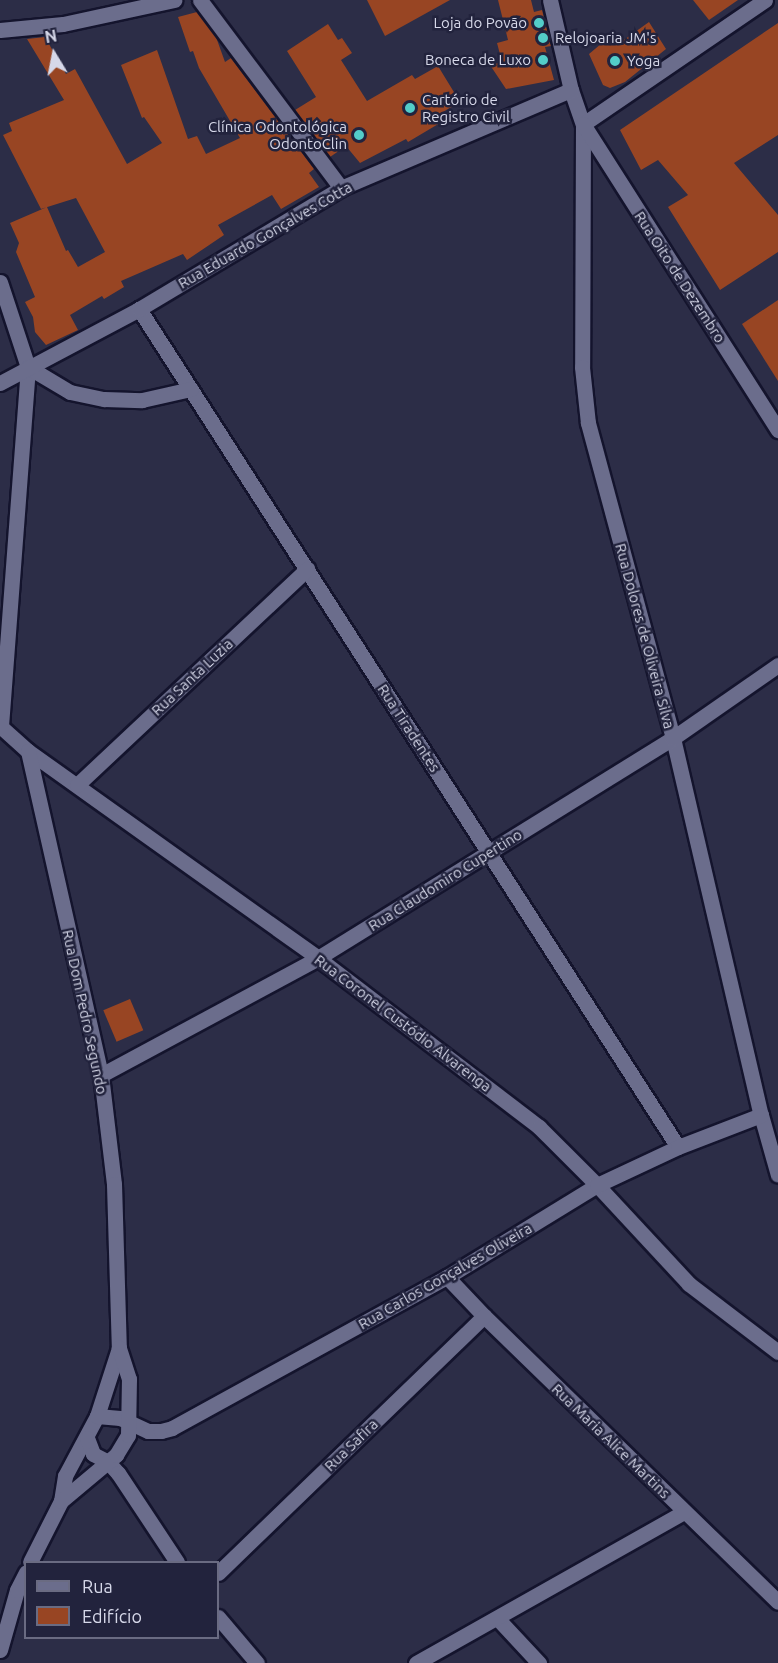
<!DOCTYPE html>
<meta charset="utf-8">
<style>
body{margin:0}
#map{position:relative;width:778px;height:1663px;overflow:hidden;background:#2c2d47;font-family:Ubuntu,sans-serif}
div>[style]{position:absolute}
.building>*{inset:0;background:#984523;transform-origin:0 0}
.roads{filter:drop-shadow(2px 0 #14142d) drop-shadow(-2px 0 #14142d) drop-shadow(0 2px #14142d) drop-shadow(0 -2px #14142d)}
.street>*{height:15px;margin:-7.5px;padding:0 7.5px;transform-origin:7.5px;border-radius:7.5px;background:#6b6d8c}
.dots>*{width:16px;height:16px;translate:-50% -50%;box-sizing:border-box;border:3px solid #22233d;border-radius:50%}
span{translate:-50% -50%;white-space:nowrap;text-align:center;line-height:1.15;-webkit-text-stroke:5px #22233d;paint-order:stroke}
.poi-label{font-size:15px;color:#d6d8e9}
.right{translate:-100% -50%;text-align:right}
.left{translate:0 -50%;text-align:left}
.street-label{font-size:15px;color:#d6d8e9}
.legend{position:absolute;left:24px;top:1561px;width:195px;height:78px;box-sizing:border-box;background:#22233d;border:2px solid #6a6b82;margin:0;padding:8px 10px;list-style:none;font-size:18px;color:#d6d8e9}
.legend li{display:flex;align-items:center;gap:12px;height:30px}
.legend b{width:30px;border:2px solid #6a6b82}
.north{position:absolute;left:24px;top:24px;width:60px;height:60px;-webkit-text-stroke:4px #22233d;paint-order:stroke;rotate:350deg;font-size:16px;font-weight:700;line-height:24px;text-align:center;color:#d6d8e9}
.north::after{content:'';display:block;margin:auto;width:21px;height:27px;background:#d6d8e9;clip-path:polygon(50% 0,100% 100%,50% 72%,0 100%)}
</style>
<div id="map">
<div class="building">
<div style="clip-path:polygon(367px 0,450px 0,385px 36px)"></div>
<div style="clip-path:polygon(498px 0,531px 0,534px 12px,542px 10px,551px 46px,545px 47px,554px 80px,506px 89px,490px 65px,502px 62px,497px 43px,508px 40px)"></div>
<div style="clip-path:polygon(693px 0,738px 0,709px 20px)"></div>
<div style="clip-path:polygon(197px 12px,216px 37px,225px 62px,231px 58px,314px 169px,309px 173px,319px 187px,281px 209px,272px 195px,218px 225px,224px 235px,187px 260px,183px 254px,121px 281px,124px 287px,104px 299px,102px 296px,70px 315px,78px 330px,46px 345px,35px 332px,33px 317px,25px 302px,35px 297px,16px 252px,19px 243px,10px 223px,47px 207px,66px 251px,68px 250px,78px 267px,105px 252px,76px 198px,41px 209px,3px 135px,12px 131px,9px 123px,64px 100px,27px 39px,45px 37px,66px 74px,75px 69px,127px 164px,162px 143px,144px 117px,142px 118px,121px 65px,157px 50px,188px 139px,197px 136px,206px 154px,240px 138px,199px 68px,193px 51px,190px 52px,178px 17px)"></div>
<div style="clip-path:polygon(649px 22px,666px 49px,625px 82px,610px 88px,603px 85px,589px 54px,614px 33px,621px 42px)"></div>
<div style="clip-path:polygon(778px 23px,778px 135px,734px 163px,778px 215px,778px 252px,720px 290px,668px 207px,688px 195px,658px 160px,641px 170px,620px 130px)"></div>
<div style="clip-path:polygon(328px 24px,338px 40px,342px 38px,352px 53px,341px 60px,367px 101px,412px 75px,415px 79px,438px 66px,460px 102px,436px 116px,440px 123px,408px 142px,406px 139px,360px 163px,346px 146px,330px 157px,295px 110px,316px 97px,287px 51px)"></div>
<div style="clip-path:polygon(778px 300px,778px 381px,742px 324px)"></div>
<div style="left:130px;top:999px;width:34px;height:29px;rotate:67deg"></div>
</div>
<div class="roads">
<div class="street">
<div style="left:200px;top:0;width:235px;rotate:53.1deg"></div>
<div style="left:550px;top:0;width:92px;rotate:76.9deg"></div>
<div style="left:571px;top:90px;width:36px;rotate:71deg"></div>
<div style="left:583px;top:124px;width:243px;rotate:90.2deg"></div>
<div style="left:582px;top:367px;width:56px;rotate:83.9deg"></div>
<div style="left:588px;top:423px;width:326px;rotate:74.9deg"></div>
<div style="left:673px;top:738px;width:387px;rotate:76.9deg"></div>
<div style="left:761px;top:1115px;width:62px;rotate:74.2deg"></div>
<div style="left:765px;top:0;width:220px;rotate:145.7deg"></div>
<div style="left:583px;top:124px;width:363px;rotate:57.5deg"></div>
<div style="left:0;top:30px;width:63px;rotate:-5.4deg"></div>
<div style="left:63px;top:24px;width:114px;rotate:-12.2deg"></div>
<div style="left:0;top:282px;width:89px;rotate:71.8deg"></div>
<div style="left:28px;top:367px;width:361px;rotate:94.3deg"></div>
<div style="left:139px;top:309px;width:996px;rotate:57.25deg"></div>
<div style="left:28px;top:367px;width:49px;rotate:30.8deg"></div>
<div style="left:70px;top:392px;width:35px;rotate:12deg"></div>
<div style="left:104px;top:399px;width:38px;rotate:2deg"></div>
<div style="left:142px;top:400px;width:50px;rotate:-12.7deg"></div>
<div style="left:0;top:383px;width:157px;rotate:-28deg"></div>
<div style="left:139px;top:309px;width:235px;rotate:-30.9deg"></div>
<div style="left:341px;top:188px;width:250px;rotate:-23.1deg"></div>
<div style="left:0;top:726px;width:38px;rotate:42deg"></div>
<div style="left:28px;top:751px;width:356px;rotate:35.5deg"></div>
<div style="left:318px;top:958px;width:278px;rotate:37.4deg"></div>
<div style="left:539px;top:1127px;width:82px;rotate:45deg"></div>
<div style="left:597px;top:1185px;width:135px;rotate:47.1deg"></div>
<div style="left:689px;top:1284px;width:112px;rotate:37.4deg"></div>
<div style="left:28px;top:751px;width:332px;rotate:77.3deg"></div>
<div style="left:101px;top:1075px;width:110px;rotate:83.2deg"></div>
<div style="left:114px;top:1184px;width:164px;rotate:88.3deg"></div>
<div style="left:119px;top:1348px;width:71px;rotate:107.9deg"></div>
<div style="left:97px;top:1416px;width:68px;rotate:118.1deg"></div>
<div style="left:65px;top:1476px;width:25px;rotate:99deg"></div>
<div style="left:61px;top:1501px;width:68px;rotate:116.9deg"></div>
<div style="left:77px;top:785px;width:316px;rotate:-43.2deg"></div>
<div style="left:101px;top:1075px;width:247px;rotate:-28.3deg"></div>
<div style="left:318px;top:958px;width:418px;rotate:-31.8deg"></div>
<div style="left:673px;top:738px;width:128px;rotate:-34.8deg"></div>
<div style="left:447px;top:1277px;width:54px;rotate:46.5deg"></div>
<div style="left:484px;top:1316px;width:410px;rotate:44.2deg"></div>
<div style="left:97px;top:1416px;width:23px;rotate:5deg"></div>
<div style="left:120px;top:1418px;width:31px;rotate:25deg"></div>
<div style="left:148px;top:1431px;width:13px"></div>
<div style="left:161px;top:1431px;width:11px;rotate:-15deg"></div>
<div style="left:172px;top:1428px;width:314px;rotate:-28.8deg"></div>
<div style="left:447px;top:1277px;width:176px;rotate:-31.5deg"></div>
<div style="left:597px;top:1185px;width:89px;rotate:-25.1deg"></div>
<div style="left:678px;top:1147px;width:89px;rotate:-21.1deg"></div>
<div style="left:87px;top:1438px;width:17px;rotate:69deg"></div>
<div style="left:93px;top:1454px;width:17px;rotate:28deg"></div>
<div style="left:108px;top:1462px;width:15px;rotate:48deg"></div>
<div style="left:118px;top:1473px;width:107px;rotate:56.5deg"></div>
<div style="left:61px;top:1501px;width:72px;rotate:-39.9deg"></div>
<div style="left:116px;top:1455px;width:23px;rotate:-59deg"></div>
<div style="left:128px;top:1435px;width:56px;rotate:-89deg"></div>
<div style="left:129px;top:1379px;width:33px;rotate:-108deg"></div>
<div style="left:218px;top:1573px;width:370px;rotate:-44deg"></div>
<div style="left:218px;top:1617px;width:60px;rotate:49.7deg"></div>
<div style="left:497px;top:1618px;width:62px;rotate:47deg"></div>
<div style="left:0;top:1650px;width:62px;rotate:-74.2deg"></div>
<div style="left:17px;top:1590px;width:20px;rotate:-63deg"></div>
<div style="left:416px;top:1663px;width:308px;rotate:-29.4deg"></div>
</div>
</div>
<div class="dots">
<div style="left:539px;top:23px;background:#53cdc9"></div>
<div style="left:543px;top:38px;background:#53cdc9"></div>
<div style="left:543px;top:60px;background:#53cdc9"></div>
<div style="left:615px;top:61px;background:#53cdc9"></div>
<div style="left:410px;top:108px;background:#53cdc9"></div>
<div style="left:359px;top:135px;background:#53cdc9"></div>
</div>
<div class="poi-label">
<span class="right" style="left:527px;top:23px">Loja do Povão</span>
<span class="left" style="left:555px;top:38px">Relojoaria JM's</span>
<span class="right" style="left:531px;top:60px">Boneca de Luxo</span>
<span class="left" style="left:627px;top:61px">Yoga</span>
<span class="left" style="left:422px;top:108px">Cartório de<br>Registro Civil</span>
<span class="right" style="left:347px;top:135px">Clínica Odontológica<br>OdontoClin</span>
</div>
<div class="street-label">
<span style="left:265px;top:235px;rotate:-30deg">Rua Eduardo Gonçalves Cotta</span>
<span style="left:680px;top:277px;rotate:57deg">Rua Oito de Dezembro</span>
<span style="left:645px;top:636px;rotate:75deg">Rua Dolores de Oliveira Silva</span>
<span style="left:192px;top:677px;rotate:-43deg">Rua Santa Luzia</span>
<span style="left:409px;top:728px;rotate:57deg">Rua Tiradentes</span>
<span style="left:445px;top:880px;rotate:-32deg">Rua Claudomiro Cupertino</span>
<span style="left:85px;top:1012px;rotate:78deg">Rua Dom Pedro Segundo</span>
<span style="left:403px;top:1023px;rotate:37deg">Rua Coronel Custódio Alvarenga</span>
<span style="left:445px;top:1276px;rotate:-30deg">Rua Carlos Gonçalves Oliveira</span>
<span style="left:611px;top:1441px;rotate:44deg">Rua Maria Alice Martins</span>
<span style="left:351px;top:1445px;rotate:-44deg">Rua Safira</span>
</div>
<ul class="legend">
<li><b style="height:8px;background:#6b6d8c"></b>Rua</li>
<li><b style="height:16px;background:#984523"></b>Edifício</li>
</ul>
<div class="north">N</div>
</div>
